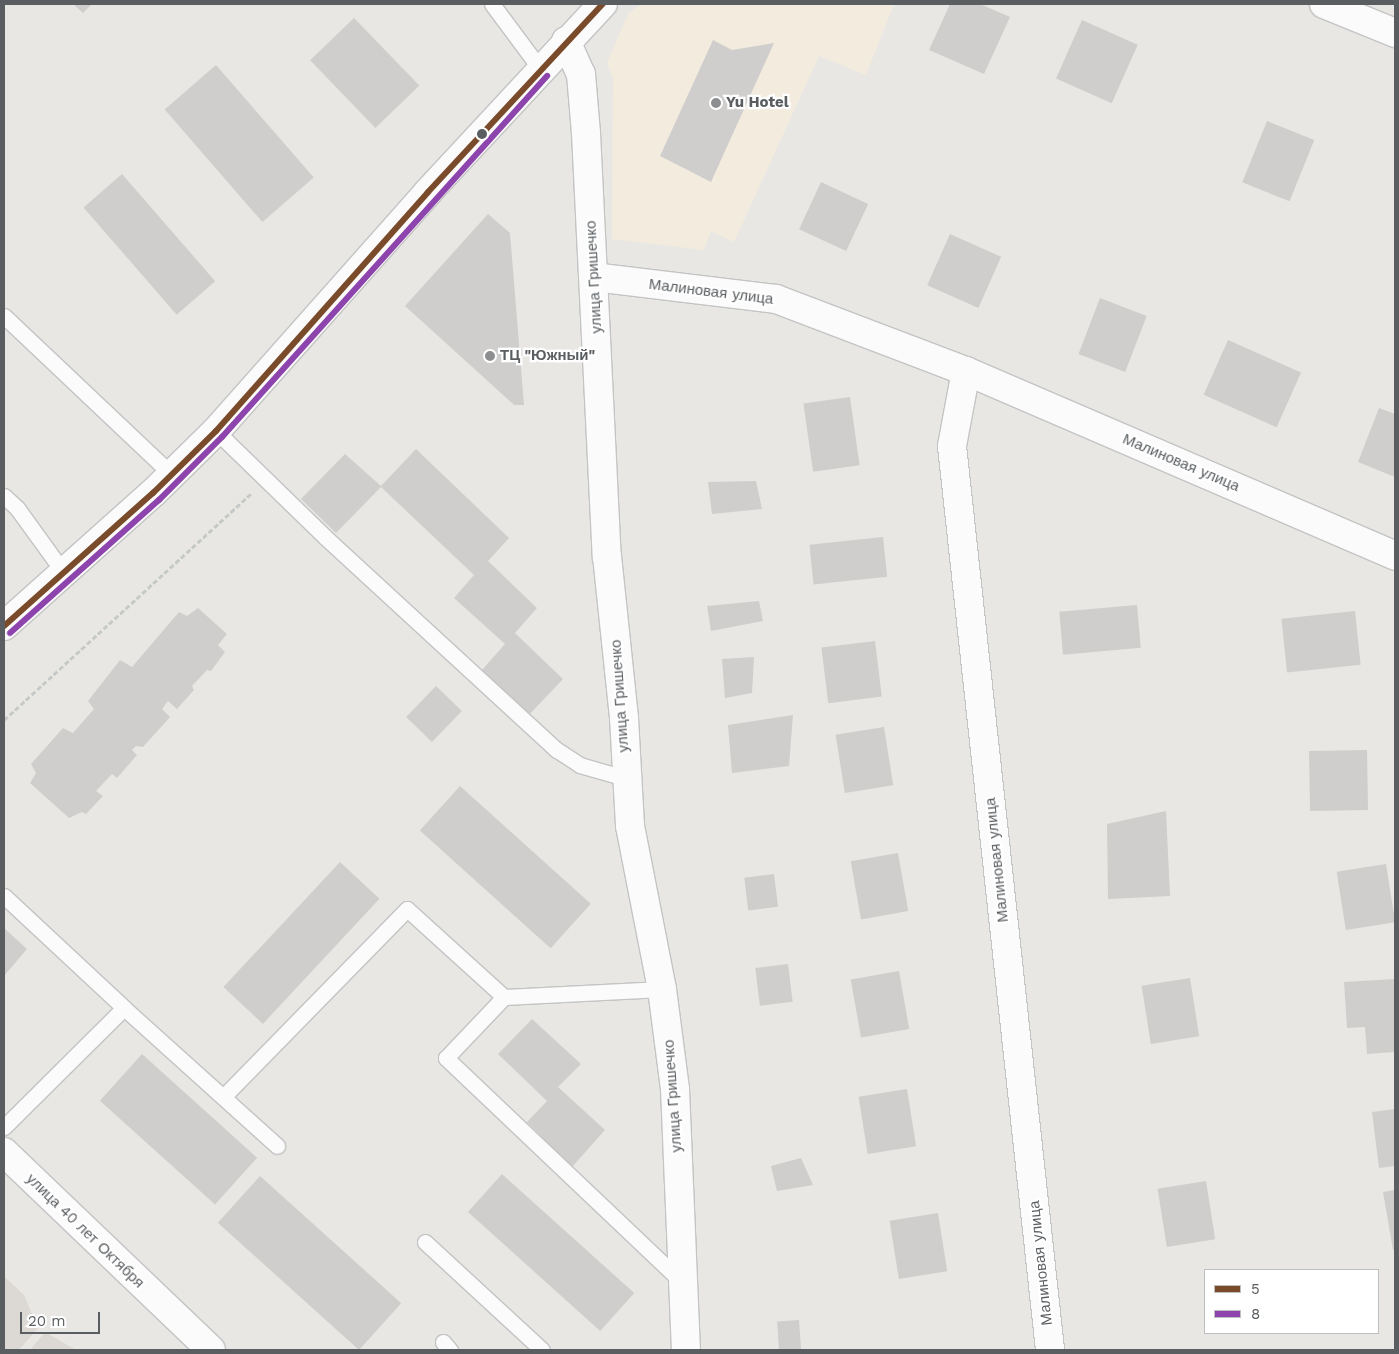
<!DOCTYPE html>
<meta charset="utf-8">
<style>
body{margin:0}
#map{position:relative;width:1399px;height:1354px;overflow:hidden;background:#e9e7e4;font-family:"Work Sans",sans-serif}
div>[style]{position:absolute}
.commercial>*{inset:0;background:#f2ebde}
.education>*{inset:0;background:#dcd9d4}
.building>*{inset:0;background:#cfcecd;transform-origin:0 0}
.path>*{height:3px;margin-top:-1.5px;transform-origin:0;background:repeating-linear-gradient(90deg,#c5c9c7 0 5px,transparent 0 7.5px)}
.roads{filter:drop-shadow(1px 0 #c3c4c4) drop-shadow(-1px 0 #c3c4c4) drop-shadow(0 1px #c3c4c4) drop-shadow(0 -1px #c3c4c4)}
.service>*{height:15px;margin:-7.5px;padding:0 7.5px;transform-origin:7.5px;border-radius:7.5px;background:#fcfbfb}
.minor>*{height:28px;margin:-14px;padding:0 14px;transform-origin:14px;border-radius:14px;background:#fcfbfb}
.tertiary>*{height:28px;margin:-14px;padding:0 14px;transform-origin:14px;border-radius:14px;background:#fcfbfb}
.bus-1>*{height:6px;margin:-3px;padding:0 3px;transform-origin:3px;border-radius:3px;background:#7a4b2a}
.bus-2>*{height:6px;margin:-3px;padding:0 3px;transform-origin:3px;border-radius:3px;background:#8e44ad}
.dots>*{width:14px;height:14px;translate:-50% -50%;box-sizing:border-box;border:2px solid #fff;border-radius:50%}
span{translate:-50% -50%;white-space:nowrap;text-align:center;line-height:1.15;-webkit-text-stroke:4.5px #fff;paint-order:stroke}
.poi-label{font-size:15px;color:#5a5e61;font-weight:700}
.left{translate:0 -50%;text-align:left}
.street-label{font-size:15px;color:#5a5e61}
.frame{position:absolute;inset:0;border:5px solid #5a5e61;pointer-events:none}
.legend{position:absolute;left:1204px;top:1269px;width:175px;height:65px;box-sizing:border-box;background:#fff;border:1px solid #bdbfc0;margin:0;padding:6px 9px;list-style:none;font-size:15px;color:#5a5e61}
.legend li{display:flex;align-items:center;gap:10px;height:25px}
.legend b{width:25px;border:1px solid #bdbfc0}
.scale{position:absolute;left:20px;top:1312px;width:80px;height:22px;box-sizing:border-box;border:2px solid #5a5e61;border-top:0;padding-left:6px;font-size:15px;line-height:18px;white-space:nowrap;color:#5a5e61;-webkit-text-stroke:4px #fff;paint-order:stroke}
</style>
<div id="map">
<div class="commercial">
<div style="clip-path:polygon(641px 4px,894px 4px,866px 75px,819px 56px,734px 242px,711px 231px,704px 250px,612px 239px,613px 78px,607px 63px,628px 14px)"></div>
</div>
<div class="education">
<div style="clip-path:polygon(4px 1276px,24px 1295px,38px 1328px,19px 1350px,4px 1350px)"></div>
<div style="clip-path:polygon(45px 1332px,76px 1350px,30px 1350px)"></div>
</div>
<div class="building">
<div style="clip-path:polygon(73px 4px,92px 4px,83px 13px)"></div>
<div style="clip-path:polygon(950px 4px,980px 4px,1010px 17px,984px 74px,929px 50px)"></div>
<div style="left:354px;top:18px;width:94px;height:61px;rotate:46deg"></div>
<div style="left:1082px;top:20px;width:61px;height:64px;rotate:24deg"></div>
<div style="clip-path:polygon(713px 40px,732px 50px,774px 43px,711px 182px,660px 156px)"></div>
<div style="left:216px;top:65px;width:149px;height:68px;rotate:49deg"></div>
<div style="left:1267px;top:121px;width:51px;height:66px;rotate:22deg"></div>
<div style="left:122px;top:174px;width:142px;height:51px;rotate:49deg"></div>
<div style="left:821px;top:182px;width:52px;height:52px;rotate:25deg"></div>
<div style="clip-path:polygon(488px 214px,510px 233px,524px 405px,514px 405px,405px 306px)"></div>
<div style="left:950px;top:234px;width:56px;height:56px;rotate:24deg"></div>
<div style="left:1100px;top:298px;width:50px;height:60px;rotate:21deg"></div>
<div style="left:1228px;top:340px;width:80px;height:60px;rotate:24deg"></div>
<div style="left:850px;top:397px;width:69px;height:47px;rotate:82deg"></div>
<div style="clip-path:polygon(1379px 408px,1395px 414px,1395px 477px,1358px 462px)"></div>
<div style="clip-path:polygon(416px 449px,509px 538px,488px 561px,537px 608px,515px 633px,563px 679px,528px 716px,482px 670px,505px 644px,454px 598px,474px 575px,381px 487px,336px 533px,301px 499px,345px 454px,381px 486px)"></div>
<div style="clip-path:polygon(756px 481px,762px 509px,712px 514px,708px 482px)"></div>
<div style="left:883px;top:537px;width:40px;height:74px;rotate:84deg"></div>
<div style="clip-path:polygon(759px 601px,763px 621px,711px 631px,707px 606px)"></div>
<div style="left:1137px;top:605px;width:43px;height:78px;rotate:85deg"></div>
<div style="clip-path:polygon(198px 608px,227px 634px,218px 645px,225px 652px,211px 671px,207px 670px,192px 686px,194px 690px,177px 709px,168px 701px,162px 709px,170px 717px,143px 747px,136px 746px,132px 750px,137px 755px,117px 778px,112px 774px,96px 791px,103px 796px,86px 814px,82px 812px,69px 818px,30px 783px,36px 773px,31px 764px,63px 728px,73px 733px,94px 709px,88px 701px,120px 660px,132px 667px,179px 612px,187px 616px)"></div>
<div style="left:1355px;top:611px;width:54px;height:74px;rotate:84deg"></div>
<div style="left:875px;top:641px;width:56px;height:54px;rotate:83deg"></div>
<div style="clip-path:polygon(754px 657px,752px 693px,725px 698px,722px 659px)"></div>
<div style="left:436px;top:686px;width:36px;height:43px;rotate:44deg"></div>
<div style="clip-path:polygon(793px 715px,789px 766px,732px 773px,728px 725px)"></div>
<div style="left:884px;top:727px;width:59px;height:49px;rotate:81deg"></div>
<div style="left:1367px;top:750px;width:60px;height:58px;rotate:89deg"></div>
<div style="left:460px;top:786px;width:176px;height:60px;rotate:42deg"></div>
<div style="clip-path:polygon(1166px 811px,1170px 896px,1108px 899px,1107px 824px)"></div>
<div style="left:898px;top:853px;width:59px;height:48px;rotate:80deg"></div>
<div style="left:340px;top:862px;width:54px;height:171px;rotate:43deg"></div>
<div style="left:1386px;top:864px;width:59px;height:50px;rotate:81deg"></div>
<div style="left:774px;top:874px;width:33px;height:30px;rotate:83deg"></div>
<div style="clip-path:polygon(4px 928px,27px 949px,4px 976px)"></div>
<div style="left:788px;top:964px;width:38px;height:33px;rotate:83deg"></div>
<div style="left:899px;top:971px;width:59px;height:49px;rotate:80deg"></div>
<div style="left:1190px;top:978px;width:59px;height:49px;rotate:81deg"></div>
<div style="clip-path:polygon(1395px 979px,1395px 1052px,1367px 1054px,1365px 1027px,1347px 1028px,1344px 982px)"></div>
<div style="clip-path:polygon(532px 1019px,581px 1064px,558px 1087px,605px 1130px,572px 1167px,527px 1122px,547px 1101px,498px 1054px)"></div>
<div style="left:142px;top:1054px;width:155px;height:63px;rotate:42deg"></div>
<div style="left:907px;top:1089px;width:58px;height:49px;rotate:81deg"></div>
<div style="clip-path:polygon(1395px 1109px,1395px 1166px,1379px 1168px,1372px 1112px)"></div>
<div style="clip-path:polygon(801px 1158px,813px 1185px,777px 1191px,771px 1166px)"></div>
<div style="left:502px;top:1174px;width:178px;height:51px;rotate:42deg"></div>
<div style="left:260px;top:1176px;width:190px;height:63px;rotate:42deg"></div>
<div style="left:1206px;top:1181px;width:59px;height:49px;rotate:81deg"></div>
<div style="clip-path:polygon(1395px 1190px,1395px 1249px,1393px 1250px,1383px 1192px)"></div>
<div style="left:938px;top:1213px;width:59px;height:49px;rotate:81deg"></div>
<div style="left:799px;top:1320px;width:30px;height:22px;rotate:86deg"></div>
</div>
<div class="path">
<div style="left:4px;top:720px;width:336px;rotate:-42.5deg"></div>
</div>
<div class="roads">
<div class="service">
<div style="left:492px;top:4px;width:82px;rotate:53.4deg"></div>
<div style="left:4px;top:316px;width:230px;rotate:43.4deg"></div>
<div style="left:216px;top:431px;width:152px;rotate:44.2deg"></div>
<div style="left:325px;top:537px;width:315px;rotate:42.6deg"></div>
<div style="left:557px;top:750px;width:27px;rotate:33deg"></div>
<div style="left:580px;top:765px;width:47px;rotate:16.1deg"></div>
<div style="left:4px;top:496px;width:18px;rotate:43deg"></div>
<div style="left:17px;top:508px;width:80px;rotate:54.1deg"></div>
<div style="left:4px;top:896px;width:164px;rotate:43deg"></div>
<div style="left:662px;top:989px;width:158px;rotate:177.1deg"></div>
<div style="left:504px;top:997px;width:84px;rotate:133.6deg"></div>
<div style="left:446px;top:1058px;width:325px;rotate:43.5deg"></div>
<div style="left:223px;top:1097px;width:263px;rotate:-45.6deg"></div>
<div style="left:407px;top:909px;width:131px;rotate:42.2deg"></div>
<div style="left:4px;top:1127px;width:169px;rotate:-44.8deg"></div>
<div style="left:124px;top:1008px;width:206px;rotate:42deg"></div>
<div style="left:425px;top:1242px;width:159px;rotate:42.7deg"></div>
<div style="left:443px;top:1342px;width:11px;rotate:49deg"></div>
</div>
<div class="minor">
<div style="left:1324px;top:4px;width:77px;rotate:22.2deg"></div>
<div style="left:566px;top:41px;width:36px;rotate:66deg"></div>
<div style="left:581px;top:74px;width:59px;rotate:85.2deg"></div>
<div style="left:586px;top:133px;width:424px;rotate:87.2deg"></div>
<div style="left:607px;top:556px;width:163px;rotate:84deg"></div>
<div style="left:624px;top:718px;width:108px;rotate:86.8deg"></div>
<div style="left:630px;top:826px;width:166px;rotate:78.9deg"></div>
<div style="left:662px;top:989px;width:101px;rotate:82.6deg"></div>
<div style="left:675px;top:1089px;width:261px;rotate:87.6deg"></div>
<div style="left:594px;top:277px;width:183px;rotate:6.9deg"></div>
<div style="left:776px;top:299px;width:203px;rotate:20.8deg"></div>
<div style="left:966px;top:371px;width:467px;rotate:23.3deg"></div>
<div style="left:966px;top:371px;width:76px;rotate:100.6deg"></div>
<div style="left:952px;top:446px;width:909px;rotate:83.81deg"></div>
<div style="left:4px;top:1152px;width:286px;rotate:43.7deg"></div>
</div>
<div class="tertiary">
<div style="left:4px;top:626px;width:200px;rotate:-41.8deg"></div>
<div style="left:153px;top:493px;width:88px;rotate:-44.5deg"></div>
<div style="left:216px;top:431px;width:319px;rotate:-48.4deg"></div>
<div style="left:428px;top:192px;width:257px;rotate:-47.1deg"></div>
</div>
</div>
<div class="bus-1">
<div style="left:4px;top:626px;width:200px;rotate:-41.8deg"></div>
<div style="left:153px;top:493px;width:88px;rotate:-44.5deg"></div>
<div style="left:216px;top:431px;width:319px;rotate:-48.4deg"></div>
<div style="left:428px;top:192px;width:257px;rotate:-47.1deg"></div>
</div>
<div class="bus-2">
<div style="left:10px;top:633px;width:200px;rotate:-41.8deg"></div>
<div style="left:159px;top:500px;width:89px;rotate:-45deg"></div>
<div style="left:222px;top:437px;width:486px;rotate:-48deg"></div>
</div>
<div class="dots">
<div style="left:716px;top:103px;background:#8c8e8f"></div>
<div style="left:482px;top:134px;background:#5a5e61"></div>
<div style="left:490px;top:356px;background:#8c8e8f"></div>
</div>
<div class="poi-label">
<span class="left" style="left:726px;top:103px">Yu Hotel</span>
<span class="left" style="left:500px;top:356px">ТЦ "Южный"</span>
</div>
<div class="street-label">
<span style="left:594px;top:277px;rotate:-93deg">улица Гришечко</span>
<span style="left:711px;top:292px;rotate:7deg">Малиновая улица</span>
<span style="left:1181px;top:463px;rotate:23deg">Малиновая улица</span>
<span style="left:620px;top:696px;rotate:-94deg">улица Гришечко</span>
<span style="left:997px;top:860px;rotate:-96deg">Малиновая улица</span>
<span style="left:673px;top:1096px;rotate:-94deg">улица Гришечко</span>
<span style="left:85px;top:1231px;rotate:44deg">улица 40 лет Октября</span>
<span style="left:1041px;top:1263px;rotate:-96deg">Малиновая улица</span>
</div>
<div class="frame"></div>
<ul class="legend">
<li><b style="height:6px;background:#7a4b2a"></b>5</li>
<li><b style="height:6px;background:#8e44ad"></b>8</li>
</ul>
<div class="scale">20 m</div>
</div>
